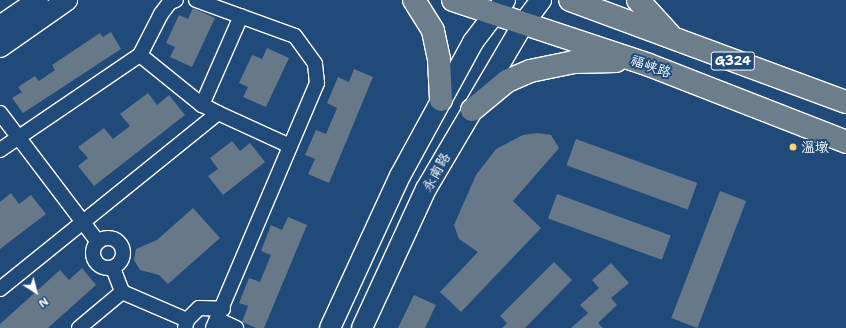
<!DOCTYPE html>
<meta charset="utf-8">
<style>
body{margin:0}
#map{position:relative;width:846px;height:328px;overflow:hidden;background:#1f4a7a;font-family:"Shantell Sans","LXGW WenKai TC",sans-serif}
div>[style]{position:absolute}
.building>*{inset:0;background:#677988;transform-origin:0 0}
.roads{filter:drop-shadow(1px 0 #fff) drop-shadow(-1px 0 #fff) drop-shadow(0 1px #fff) drop-shadow(0 -1px #fff)}
.street>*{height:14px;margin:-7px;padding:0 7px;transform-origin:7px;border-radius:7px;background:#1f4a7a}
.street>.ring{margin:-7px;padding:0;box-sizing:content-box;background:none;border:14px solid #1f4a7a;border-radius:50%}
.secondary>*{height:20px;margin:-10px;padding:0 10px;transform-origin:10px;border-radius:10px;background:#1f4a7a}
.highway>*{height:22px;margin:-11px;padding:0 11px;transform-origin:11px;border-radius:11px;background:#6c7d8b}
.dots>*{width:11px;height:11px;translate:-50% -50%;box-sizing:border-box;border:2px solid #1f4a7a;border-radius:50%}
span{translate:-50% -50%;white-space:nowrap;text-align:center;line-height:1.15;-webkit-text-stroke:4px #1f4a7a;paint-order:stroke}
.shield-label span{padding:1px 3px;background:#1f4a7a;border:1px solid;border-radius:3px;-webkit-text-stroke-width:0}
.shield-label{font-size:13px;color:#fff;font-weight:700}
.street-label{font-size:14px;color:#fff}
.poi-label{font-size:14px;color:#fff}
.left{translate:0 -50%;text-align:left}
.north{position:absolute;left:16px;top:272px;width:40px;height:40px;-webkit-text-stroke:3px #1f4a7a;paint-order:stroke;rotate:144deg;font-size:11px;font-weight:700;line-height:16px;text-align:center;color:#fff}
.north::after{content:'';display:block;margin:auto;width:14px;height:18px;background:#fff;clip-path:polygon(50% 0,100% 100%,50% 72%,0 100%)}
</style>
<div id="map">
<div class="building">
<div style="clip-path:polygon(193px 8px,215px 18px,192px 67px,170px 57px,175px 47px,166px 43px,179px 15px,188px 19px)"></div>
<div style="clip-path:polygon(111px 32px,121px 49px,23px 113px,12px 98px,22px 92px,18px 87px,35px 76px,39px 81px,55px 70px,52px 65px,100px 33px,103px 37px)"></div>
<div style="clip-path:polygon(267px 48px,289px 58px,266px 107px,243px 97px,248px 87px,239px 83px,252px 55px,262px 59px)"></div>
<div style="clip-path:polygon(354px 69px,373px 77px,329px 183px,308px 174px,315px 159px,305px 155px,316px 130px,326px 134px,337px 108px,327px 103px,338px 77px,349px 82px)"></div>
<div style="clip-path:polygon(148px 93px,157px 105px,169px 95px,185px 115px,94px 186px,78px 166px,88px 158px,78px 147px,104px 128px,113px 139px,130px 126px,120px 114px)"></div>
<div style="clip-path:polygon(537px 133px,551px 135px,559px 148px,513px 201px,541px 228px,461px 312px,440px 292px,478px 252px,459px 239px,454px 225px,476px 175px,496px 149px,523px 135px)"></div>
<div style="left:576px;top:139px;width:129px;height:28px;rotate:20deg"></div>
<div style="clip-path:polygon(232px 141px,240px 151px,250px 143px,265px 162px,223px 195px,208px 176px,218px 169px,210px 158px)"></div>
<div style="left:720px;top:191px;width:28px;height:136px;rotate:21deg"></div>
<div style="clip-path:polygon(11px 193px,19px 204px,31px 195px,46px 214px,0 249px,0 202px)"></div>
<div style="left:557px;top:194px;width:121px;height:26px;rotate:20deg"></div>
<div style="clip-path:polygon(193px 208px,220px 238px,168px 284px,159px 275px,140px 270px,134px 260px,136px 249px,157px 240px)"></div>
<div style="clip-path:polygon(288px 217px,307px 225px,264px 328px,256px 328px,242px 322px,248px 306px,239px 303px,249px 278px,260px 282px,271px 255px,261px 251px,271px 225px,282px 230px)"></div>
<div style="clip-path:polygon(554px 262px,572px 280px,525px 328px,502px 328px,507px 323px,500px 316px)"></div>
<div style="clip-path:polygon(611px 263px,629px 283px,611px 298px,617px 305px,598px 323px,603px 328px,571px 328px,588px 313px,580px 305px,599px 288px,592px 280px)"></div>
<div style="clip-path:polygon(82px 268px,96px 285px,48px 328px,0 328px,0 324px,60px 270px,69px 280px)"></div>
<div style="clip-path:polygon(414px 295px,436px 305px,425px 328px,398px 328px)"></div>
</div>
<div class="roads">
<div class="street">
<div style="left:196px;top:0;width:105px;rotate:20deg"></div>
<div style="left:295px;top:36px;width:34px;rotate:54deg"></div>
<div style="left:315px;top:64px;width:19px;rotate:84deg"></div>
<div style="left:317px;top:83px;width:266px;rotate:113deg"></div>
<div style="left:140px;top:55px;width:80px;rotate:38.9deg"></div>
<div style="left:0;top:113px;width:162px;rotate:52.8deg"></div>
<div style="left:218px;top:113px;width:79px;rotate:24.6deg"></div>
<div style="left:0;top:150px;width:169px;rotate:-34.2deg"></div>
<div style="left:140px;top:55px;width:46px;rotate:-62.9deg"></div>
<div style="left:161px;top:14px;width:15px;rotate:-53deg"></div>
<div style="left:170px;top:2px;width:6px;rotate:-18deg"></div>
<div class="ring" style="left:93px;top:238px;width:16px;height:16px"></div>
<div style="left:113px;top:268px;width:26px;rotate:69deg"></div>
<div style="left:122px;top:292px;width:71px;rotate:23.3deg"></div>
<div style="left:0;top:289px;width:280px;rotate:-38.9deg"></div>
<div style="left:218px;top:113px;width:18px;rotate:-153deg"></div>
<div style="left:202px;top:105px;width:97px;rotate:-66.3deg"></div>
<div style="left:219px;top:320px;width:19px;rotate:25deg"></div>
<div style="left:79px;top:328px;width:56px;rotate:-39.9deg"></div>
<div style="left:185px;top:328px;width:8px;rotate:-76deg"></div>
<div style="left:187px;top:320px;width:17px;rotate:-45deg"></div>
<div style="left:199px;top:308px;width:24px;rotate:2deg"></div>
</div>
<div class="secondary">
<div style="left:0;top:26px;width:46px;rotate:-34.4deg"></div>
<div style="left:0;top:47px;width:82px;rotate:-35deg"></div>
<div style="left:330px;top:328px;width:167px;rotate:-65.3deg"></div>
<div style="left:400px;top:176px;width:153px;rotate:-61.4deg"></div>
<div style="left:473px;top:42px;width:53px;rotate:-52.7deg"></div>
<div style="left:362px;top:328px;width:153px;rotate:-65.3deg"></div>
<div style="left:426px;top:189px;width:191px;rotate:-59.5deg"></div>
<div style="left:523px;top:24px;width:30px;rotate:-53deg"></div>
</div>
<div class="highway">
<div style="left:414px;top:0;width:36px;rotate:58deg"></div>
<div style="left:433px;top:31px;width:29px;rotate:78deg"></div>
<div style="left:439px;top:59px;width:41px;rotate:87.2deg"></div>
<div style="left:453px;top:0;width:206px;rotate:18.3deg"></div>
<div style="left:649px;top:65px;width:212px;rotate:21.3deg"></div>
<div style="left:570px;top:0;width:294px;rotate:20.3deg"></div>
<div style="left:638px;top:0;width:46px;rotate:47.6deg"></div>
<div style="left:472px;top:110px;width:45px;rotate:-39.6deg"></div>
<div style="left:507px;top:81px;width:25px;rotate:-23deg"></div>
<div style="left:530px;top:71px;width:45px;rotate:-11.6deg"></div>
<div style="left:574px;top:62px;width:42px;rotate:-1.4deg"></div>
</div>
</div>
<div class="dots">
<div style="left:793px;top:147px;background:#ffd166"></div>
</div>
<div class="shield-label">
<span style="left:733px;top:61px">G324</span>
</div>
<div class="street-label">
<span style="left:651px;top:66px;rotate:19deg">福峡路</span>
<span style="left:436px;top:172px;rotate:-61deg">永南路</span>
</div>
<div class="poi-label">
<span class="left" style="left:801px;top:147px">温墩</span>
</div>
<div class="north">N</div>
</div>
